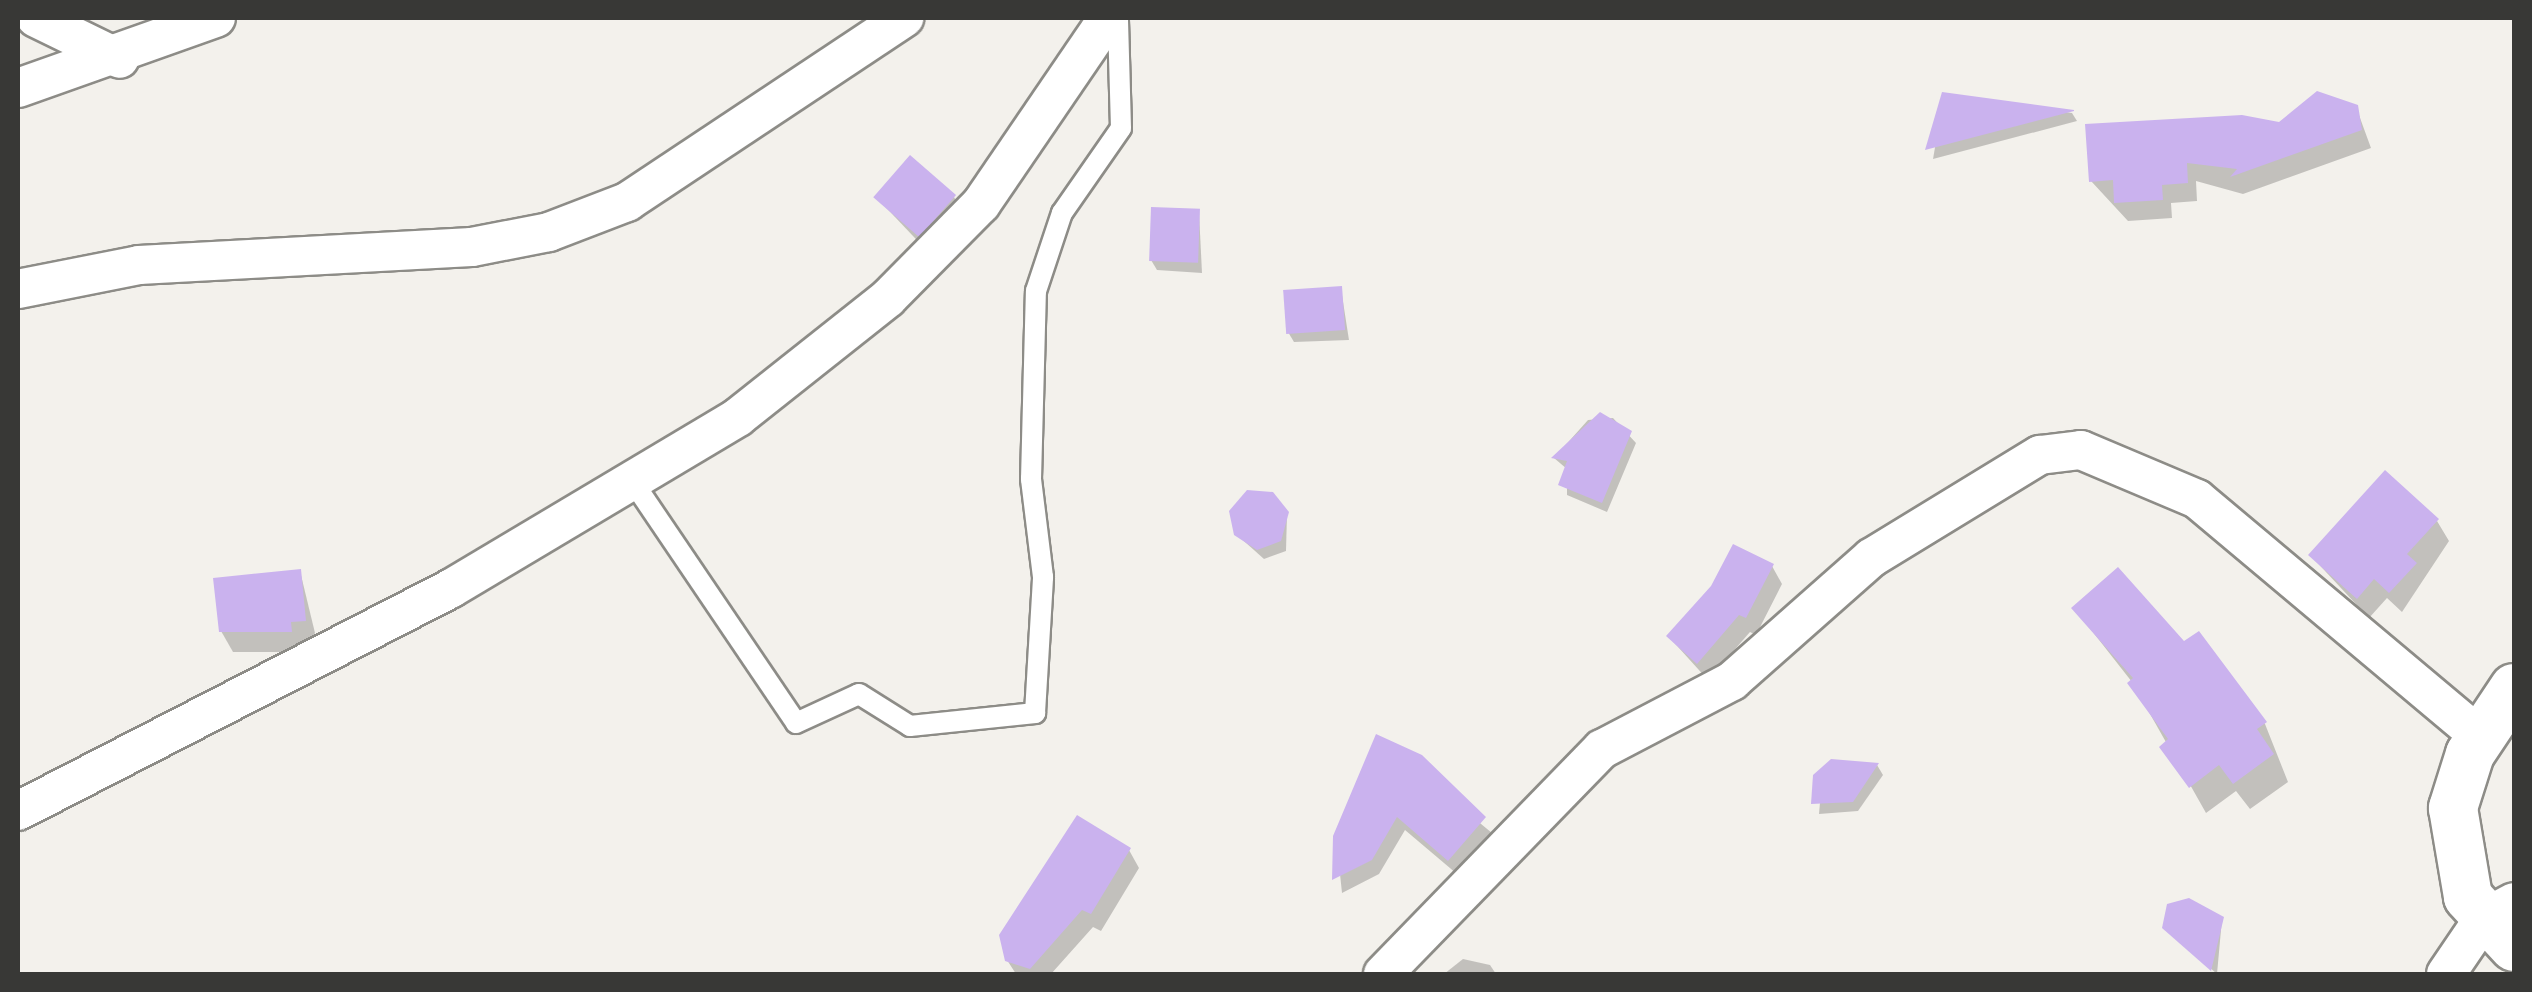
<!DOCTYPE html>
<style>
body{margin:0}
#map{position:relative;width:2532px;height:992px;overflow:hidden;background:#f3f1ec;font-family:"Nunito Sans",sans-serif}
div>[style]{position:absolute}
.shadow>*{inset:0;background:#0003}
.building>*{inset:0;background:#cab2ee;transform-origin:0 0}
.roads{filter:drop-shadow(2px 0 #8d8c87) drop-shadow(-2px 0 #8d8c87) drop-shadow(0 2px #8d8c87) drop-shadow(0 -2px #8d8c87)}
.service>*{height:20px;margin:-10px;padding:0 10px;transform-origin:10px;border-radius:10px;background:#fff}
.minor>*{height:38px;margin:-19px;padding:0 19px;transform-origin:19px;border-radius:19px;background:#fff}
.tertiary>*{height:48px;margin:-24px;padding:0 24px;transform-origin:24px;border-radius:24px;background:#fff}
span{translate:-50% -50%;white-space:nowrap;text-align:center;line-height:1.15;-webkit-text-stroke:9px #fffefc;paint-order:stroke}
.frame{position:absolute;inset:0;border:20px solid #383836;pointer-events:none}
</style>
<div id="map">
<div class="shadow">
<div style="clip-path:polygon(1944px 95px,2072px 113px,2077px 121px,1933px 159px)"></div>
<div style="clip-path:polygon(2356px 107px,2371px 148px,2243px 194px,2196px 181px,2197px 201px,2171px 203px,2172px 218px,2128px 221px,2091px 181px)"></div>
<div style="clip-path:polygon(876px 197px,954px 197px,966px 218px,931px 255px)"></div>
<div style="clip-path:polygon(1199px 212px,1202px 273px,1157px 270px,1151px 260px)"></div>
<div style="clip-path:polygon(1341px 289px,1349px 340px,1294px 342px,1288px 332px)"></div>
<div style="clip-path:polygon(1613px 418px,1636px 443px,1607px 512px,1567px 495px,1567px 469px,1554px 458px,1588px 420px)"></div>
<div style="clip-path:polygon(1287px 514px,1286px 551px,1264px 559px,1236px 534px)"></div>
<div style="clip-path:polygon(2437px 521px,2449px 541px,2402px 612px,2387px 598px,2369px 618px,2311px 556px)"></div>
<div style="clip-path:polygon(1772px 566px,1782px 584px,1756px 635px,1750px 632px,1708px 680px,1669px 637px)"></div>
<div style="clip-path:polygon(300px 571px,315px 633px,303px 652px,233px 652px,221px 631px)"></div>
<div style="clip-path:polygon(2074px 608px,2183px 645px,2198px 634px,2265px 724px,2288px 782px,2250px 809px,2236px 791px,2206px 813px,2132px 682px)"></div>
<div style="clip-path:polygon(1377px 738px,1492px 833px,1457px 874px,1405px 830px,1379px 874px,1342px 893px,1336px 836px)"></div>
<div style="clip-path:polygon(1877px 765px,1883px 775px,1858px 811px,1819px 814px,1823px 767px)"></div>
<div style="clip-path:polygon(1129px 850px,1139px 868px,1101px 931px,1093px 927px,1051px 974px,1016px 974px,1007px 960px)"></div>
<div style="clip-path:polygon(2222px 919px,2217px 974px,2164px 927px)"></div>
<div style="clip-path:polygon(1463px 959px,1490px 965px,1496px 974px,1444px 974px)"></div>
</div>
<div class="building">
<div style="clip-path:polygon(2317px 91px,2358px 105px,2362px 130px,2230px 177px,2237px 169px,2187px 163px,2188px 183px,2162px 185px,2163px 200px,2114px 203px,2113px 180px,2089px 182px,2085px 124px,2242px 115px,2279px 122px)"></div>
<div style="clip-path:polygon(1942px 92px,2074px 110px,2074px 111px,1925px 150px)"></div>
<div style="left:910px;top:155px;width:61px;height:56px;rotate:41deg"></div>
<div style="left:1151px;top:207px;width:49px;height:54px;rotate:2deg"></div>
<div style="left:1342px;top:286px;width:44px;height:59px;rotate:86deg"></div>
<div style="clip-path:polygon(1600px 412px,1632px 431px,1602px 503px,1558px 485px,1567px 461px,1551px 458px)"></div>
<div style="clip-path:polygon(2385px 470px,2439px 519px,2407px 554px,2417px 563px,2389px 593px,2374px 579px,2357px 599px,2308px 555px)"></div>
<div style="clip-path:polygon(1247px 490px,1273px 492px,1289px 512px,1281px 541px,1257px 550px,1234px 535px,1229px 511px)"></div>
<div style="clip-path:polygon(1733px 544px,1774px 564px,1746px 618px,1739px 615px,1697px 664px,1666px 636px,1711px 586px)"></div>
<div style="clip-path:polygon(2118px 567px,2184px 641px,2199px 631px,2267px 722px,2257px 729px,2274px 754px,2233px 784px,2219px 765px,2189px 788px,2159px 747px,2168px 739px,2127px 683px,2133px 678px,2071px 608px)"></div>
<div style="clip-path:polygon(301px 569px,306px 621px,291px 622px,292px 632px,219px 632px,213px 578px)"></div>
<div style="clip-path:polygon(1376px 734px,1422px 755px,1486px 817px,1448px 861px,1397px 817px,1372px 860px,1332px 880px,1333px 836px)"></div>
<div style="clip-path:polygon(1831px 759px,1879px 763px,1853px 802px,1811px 804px,1813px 775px)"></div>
<div style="clip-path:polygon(1077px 815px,1131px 848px,1091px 914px,1082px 910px,1030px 969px,1005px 961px,999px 935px)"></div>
<div style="clip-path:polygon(2189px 898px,2224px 917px,2211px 971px,2162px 928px,2167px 904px)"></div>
</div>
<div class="roads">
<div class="service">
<div style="left:635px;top:485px;width:287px;rotate:55.9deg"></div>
<div style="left:796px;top:723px;width:69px;rotate:-24.7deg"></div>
<div style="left:859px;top:694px;width:60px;rotate:32.1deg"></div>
<div style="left:910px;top:726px;width:126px;rotate:-5.9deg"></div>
<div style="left:1035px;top:713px;width:136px;rotate:-86.6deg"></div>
<div style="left:1043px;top:577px;width:99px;rotate:-97deg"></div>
<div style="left:1031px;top:479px;width:188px;rotate:-88.5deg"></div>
<div style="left:1036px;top:291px;width:82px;rotate:-71.6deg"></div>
<div style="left:1062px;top:213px;width:103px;rotate:-55.2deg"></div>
<div style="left:1121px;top:128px;width:110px;rotate:-91.6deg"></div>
</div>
<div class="minor">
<div style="left:36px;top:18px;width:93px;rotate:26deg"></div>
<div style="left:18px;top:88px;width:210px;rotate:-19.5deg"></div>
<div style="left:18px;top:289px;width:123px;rotate:-11.2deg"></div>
<div style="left:139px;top:265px;width:333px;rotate:-3.1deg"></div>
<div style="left:472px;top:247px;width:78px;rotate:-11deg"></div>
<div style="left:549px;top:232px;width:84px;rotate:-21deg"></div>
<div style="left:627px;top:202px;width:333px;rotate:-33.6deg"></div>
<div style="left:18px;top:811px;width:486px;rotate:-27.2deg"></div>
<div style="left:450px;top:589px;width:335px;rotate:-30.8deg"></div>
<div style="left:738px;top:417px;width:191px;rotate:-38.4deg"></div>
<div style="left:888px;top:298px;width:132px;rotate:-45.3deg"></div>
<div style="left:981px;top:204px;width:225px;rotate:-55.7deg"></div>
<div style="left:1383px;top:974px;width:314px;rotate:-45.8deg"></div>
<div style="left:1602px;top:749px;width:147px;rotate:-27.6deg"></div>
<div style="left:1732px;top:681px;width:186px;rotate:-41.5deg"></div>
<div style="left:1871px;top:558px;width:198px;rotate:-31.4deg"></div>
<div style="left:2040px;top:455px;width:41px;rotate:-7deg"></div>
<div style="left:2081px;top:450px;width:126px;rotate:22.9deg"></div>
<div style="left:2197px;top:499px;width:371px;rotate:40deg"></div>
<div style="left:2446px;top:974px;width:68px;rotate:-55.8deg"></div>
<div style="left:2484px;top:918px;width:34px;rotate:-28deg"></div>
</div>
<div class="tertiary">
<div style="left:2514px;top:688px;width:79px;rotate:123.7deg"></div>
<div style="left:2470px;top:754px;width:57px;rotate:107.5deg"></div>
<div style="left:2453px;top:808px;width:90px;rotate:80.4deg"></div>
<div style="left:2468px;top:897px;width:68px;rotate:47.4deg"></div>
</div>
</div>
<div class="frame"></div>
</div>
